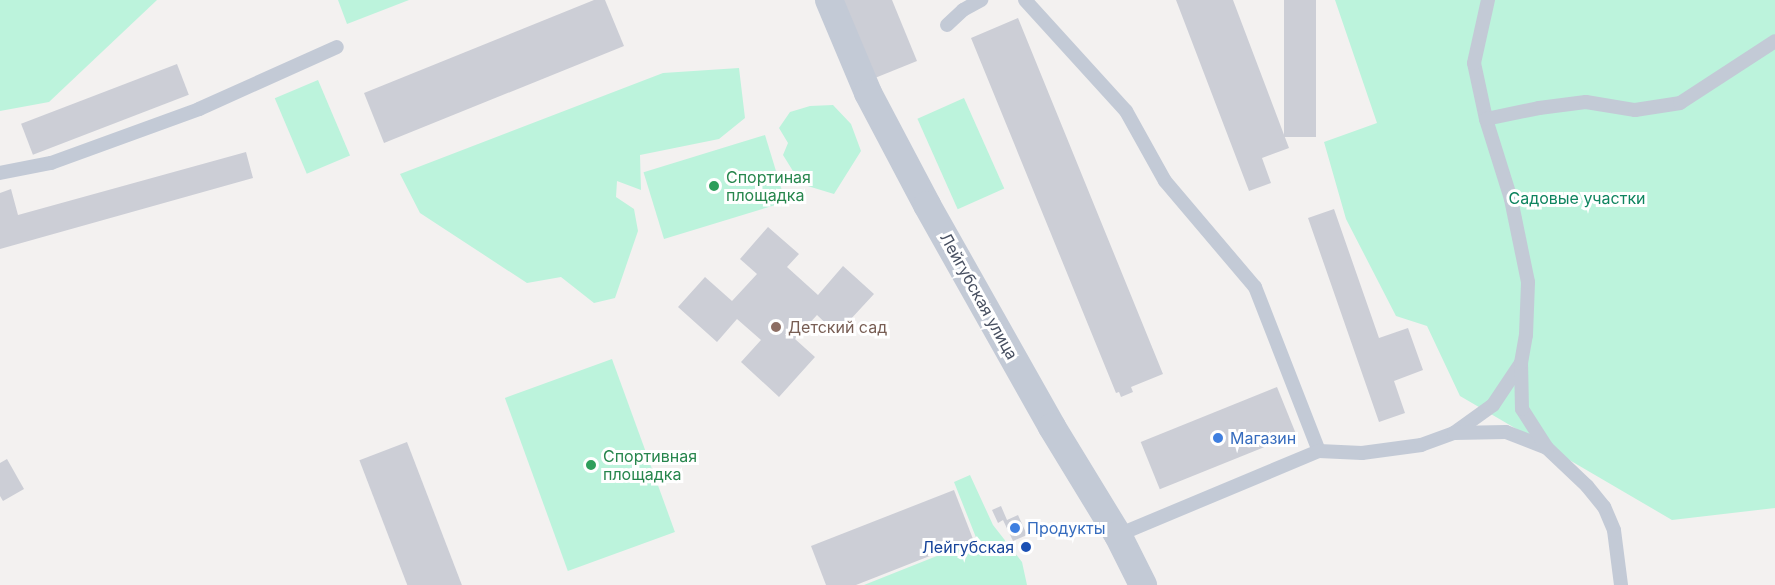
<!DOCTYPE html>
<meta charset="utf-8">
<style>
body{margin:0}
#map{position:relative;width:1775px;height:585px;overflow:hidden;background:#f3f1f0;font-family:Inter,sans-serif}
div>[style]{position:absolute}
.green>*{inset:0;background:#bcf3dc;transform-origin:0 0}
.building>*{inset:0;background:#ccced6;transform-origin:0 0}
.lane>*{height:14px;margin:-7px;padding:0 7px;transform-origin:7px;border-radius:7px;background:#c3cad6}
.street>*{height:28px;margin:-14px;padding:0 14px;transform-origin:14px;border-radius:14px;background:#c3cad6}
.dots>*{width:16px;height:16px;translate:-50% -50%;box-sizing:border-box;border:3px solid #fff;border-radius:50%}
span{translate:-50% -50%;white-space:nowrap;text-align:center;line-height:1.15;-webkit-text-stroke:6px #fff;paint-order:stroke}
.leisure-label{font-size:16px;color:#27864d}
.left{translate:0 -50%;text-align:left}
.park-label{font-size:16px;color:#0f845f}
.street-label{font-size:16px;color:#474f60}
.education-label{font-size:16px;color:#785e54}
.shop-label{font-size:16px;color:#366cbe}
.transit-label{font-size:16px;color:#164399}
.right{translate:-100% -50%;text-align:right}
</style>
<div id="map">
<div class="green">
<div style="clip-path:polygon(0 0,157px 0,49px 102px,0 111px)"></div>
<div style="clip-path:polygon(338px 0,409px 0,347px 24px)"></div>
<div style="clip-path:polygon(1335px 0,1775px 0,1775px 508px,1672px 520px,1460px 396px,1427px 326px,1396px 316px,1346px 219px,1324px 142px,1377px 123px)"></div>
<div style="clip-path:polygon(739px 68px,745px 118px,719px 139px,640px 155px,641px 190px,617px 181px,616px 197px,634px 209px,638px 231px,615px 298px,594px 303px,561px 277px,527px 283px,420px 213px,400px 174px,663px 73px)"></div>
<div style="left:318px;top:80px;width:82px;height:47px;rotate:67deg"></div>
<div style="left:964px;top:98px;width:99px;height:51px;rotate:66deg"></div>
<div style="clip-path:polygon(833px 105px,851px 124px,861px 151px,834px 194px,801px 184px,783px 155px,788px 143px,779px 128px,790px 112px,810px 106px)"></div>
<div style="left:765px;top:135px;width:70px;height:127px;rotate:73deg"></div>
<div style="left:612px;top:359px;width:184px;height:114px;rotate:70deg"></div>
<div style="clip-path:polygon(970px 475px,993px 525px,1022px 562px,1027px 585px,864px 585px,977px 540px,954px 482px)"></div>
</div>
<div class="building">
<div style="clip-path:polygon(594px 0,605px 0,624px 46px,384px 143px,364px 93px)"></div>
<div style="clip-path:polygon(838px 0,892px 0,917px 61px,870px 80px)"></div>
<div style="clip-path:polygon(1176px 0,1233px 0,1289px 148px,1262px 158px,1271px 183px,1249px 191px)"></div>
<div style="left:1284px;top:0;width:32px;height:137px"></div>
<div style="clip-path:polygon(1018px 18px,1163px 374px,1131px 387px,1133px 392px,1121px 397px,1119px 392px,1116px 393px,971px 38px)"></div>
<div style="left:177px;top:64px;width:33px;height:167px;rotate:69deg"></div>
<div style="clip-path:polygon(246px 152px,253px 178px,0 249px,0 193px,11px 189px,18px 215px)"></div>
<div style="clip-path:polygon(1334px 209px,1379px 338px,1408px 328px,1423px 370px,1394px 381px,1405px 413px,1379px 422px,1308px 218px)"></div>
<div style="clip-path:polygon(768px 227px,799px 254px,787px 267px,818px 295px,843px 266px,874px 294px,837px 334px,817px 315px,795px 339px,815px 357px,779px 397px,741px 362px,761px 340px,737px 319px,717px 342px,678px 307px,705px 277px,732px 301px,757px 274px,740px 259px)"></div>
<div style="left:1277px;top:387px;width:51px;height:147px;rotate:68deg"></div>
<div style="left:407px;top:442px;width:154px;height:51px;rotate:69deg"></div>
<div style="clip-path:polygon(7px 459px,24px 489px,3px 501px,0 496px,0 463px)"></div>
<div style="clip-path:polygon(954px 490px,973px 539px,856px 585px,826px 585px,811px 546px)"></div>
<div style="clip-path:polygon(1001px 506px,1007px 520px,1018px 515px,1027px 535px,1013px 541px,1003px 520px,998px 523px,992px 510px)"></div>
</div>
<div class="lane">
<div style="left:1025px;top:0;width:150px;rotate:47.7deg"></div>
<div style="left:1126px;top:111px;width:80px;rotate:60.9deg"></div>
<div style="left:1165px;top:181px;width:139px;rotate:49.7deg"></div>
<div style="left:1255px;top:287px;width:176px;rotate:68.7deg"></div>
<div style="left:1319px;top:451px;width:43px;rotate:2.7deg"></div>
<div style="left:1362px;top:453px;width:60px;rotate:-7.7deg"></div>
<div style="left:1421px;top:445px;width:35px;rotate:-20deg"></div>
<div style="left:1454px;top:433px;width:48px;rotate:-35.7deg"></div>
<div style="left:1493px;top:405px;width:50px;rotate:-56.3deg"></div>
<div style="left:947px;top:25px;width:22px;rotate:-43deg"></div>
<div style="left:963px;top:10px;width:21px;rotate:-29deg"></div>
<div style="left:1486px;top:119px;width:57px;rotate:-102.1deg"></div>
<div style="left:1474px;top:63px;width:65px;rotate:-77.5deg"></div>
<div style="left:0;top:173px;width:52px;rotate:-11.1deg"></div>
<div style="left:51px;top:163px;width:158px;rotate:-20deg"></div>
<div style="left:199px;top:109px;width:151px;rotate:-24.2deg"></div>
<div style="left:1454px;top:433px;width:52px;rotate:-1.1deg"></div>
<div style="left:1506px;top:432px;width:44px;rotate:21.3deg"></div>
<div style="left:1118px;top:535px;width:218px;rotate:-22.7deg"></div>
<div style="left:1621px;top:585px;width:55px;rotate:-97.3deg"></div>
<div style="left:1614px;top:530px;width:25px;rotate:-113deg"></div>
<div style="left:1604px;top:507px;width:27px;rotate:-129deg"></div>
<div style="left:1587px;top:486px;width:55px;rotate:-136.5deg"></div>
<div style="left:1547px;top:448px;width:46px;rotate:-122.7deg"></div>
<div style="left:1522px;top:409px;width:46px;rotate:-91.2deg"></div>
<div style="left:1521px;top:363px;width:28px;rotate:-80deg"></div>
<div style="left:1526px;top:335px;width:53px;rotate:-87.8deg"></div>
<div style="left:1528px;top:282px;width:85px;rotate:-101.6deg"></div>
<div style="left:1511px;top:199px;width:84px;rotate:-107.4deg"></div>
<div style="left:1486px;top:119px;width:54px;rotate:-11.7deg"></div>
<div style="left:1539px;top:108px;width:47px;rotate:-7.3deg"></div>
<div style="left:1586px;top:102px;width:50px;rotate:9.3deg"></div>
<div style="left:1635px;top:110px;width:46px;rotate:-8.8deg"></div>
<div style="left:1680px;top:103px;width:113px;rotate:-33.1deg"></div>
</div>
<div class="street">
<div style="left:829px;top:0;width:101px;rotate:67.2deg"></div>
<div style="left:868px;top:93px;width:127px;rotate:62.2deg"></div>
<div style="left:927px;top:205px;width:255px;rotate:60.6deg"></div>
<div style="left:1052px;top:427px;width:127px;rotate:58.6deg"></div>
<div style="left:1118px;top:535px;width:56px;rotate:63.4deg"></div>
</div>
<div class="dots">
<div style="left:714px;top:186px;background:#2e9e5b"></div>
<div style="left:776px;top:327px;background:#8d6e63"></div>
<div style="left:1218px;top:438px;background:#3f7fe0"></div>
<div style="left:591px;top:465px;background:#2e9e5b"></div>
<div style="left:1015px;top:528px;background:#3f7fe0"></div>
<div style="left:1026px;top:547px;background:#1a4fb4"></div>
</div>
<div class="leisure-label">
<span class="left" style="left:726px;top:186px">Спортиная<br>площадка</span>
<span class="left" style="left:603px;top:465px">Спортивная<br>площадка</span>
</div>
<div class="park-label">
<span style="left:1577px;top:198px">Садовые участки</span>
</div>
<div class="street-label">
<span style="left:979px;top:296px;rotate:61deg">Лейгубская улица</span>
</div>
<div class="education-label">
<span class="left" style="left:788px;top:327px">Детский сад</span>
</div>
<div class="shop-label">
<span class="left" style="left:1230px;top:438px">Магазин</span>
<span class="left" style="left:1027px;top:528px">Продукты</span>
</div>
<div class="transit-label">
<span class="right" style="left:1014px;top:547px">Лейгубская</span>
</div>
</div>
